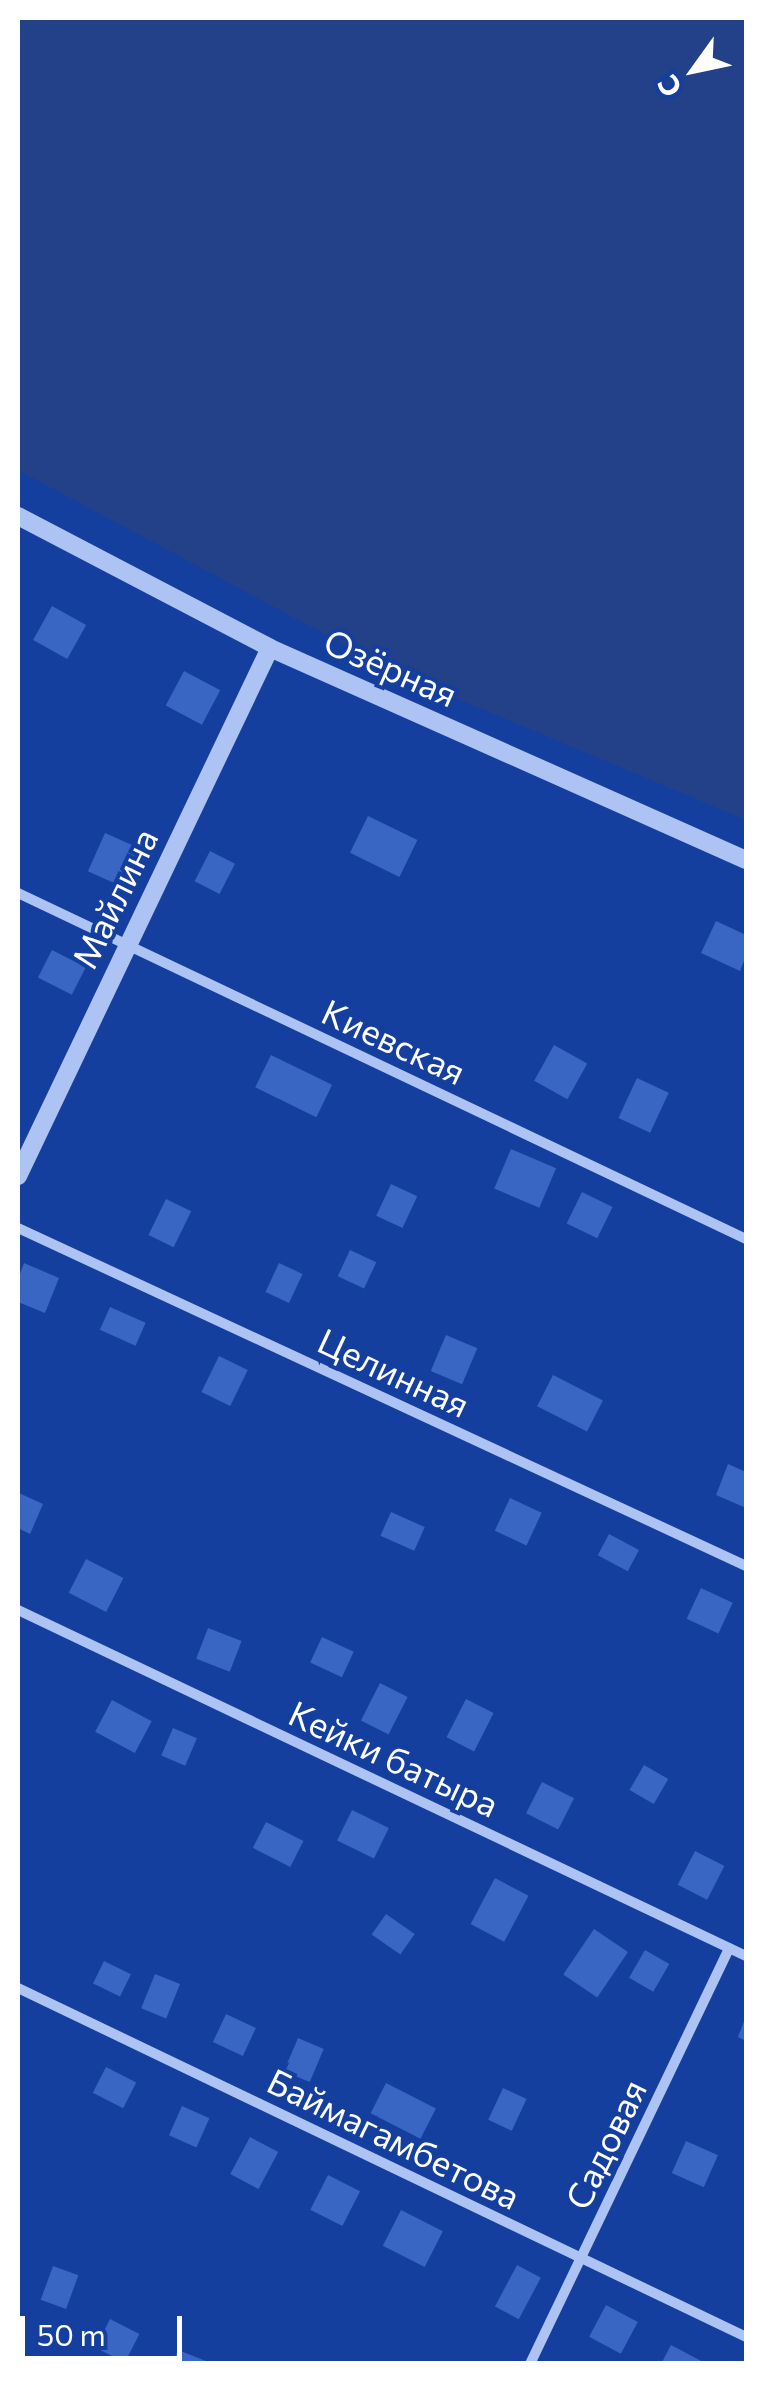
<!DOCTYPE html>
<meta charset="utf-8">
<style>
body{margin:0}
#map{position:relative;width:764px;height:2381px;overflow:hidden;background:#153f9e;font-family:Commissioner,sans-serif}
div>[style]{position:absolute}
.water>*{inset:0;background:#224189}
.building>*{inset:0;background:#3965c3;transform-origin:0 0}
.minor>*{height:10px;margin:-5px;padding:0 5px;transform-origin:5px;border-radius:5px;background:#acc3f3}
.tertiary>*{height:18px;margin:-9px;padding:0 9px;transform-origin:9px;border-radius:9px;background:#acc3f3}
span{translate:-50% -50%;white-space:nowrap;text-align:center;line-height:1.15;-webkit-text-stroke:8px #153f9e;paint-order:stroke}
.street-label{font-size:35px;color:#fff}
.frame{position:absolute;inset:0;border:20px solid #fff;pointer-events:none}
.north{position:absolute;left:644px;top:20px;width:100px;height:100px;-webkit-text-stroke:8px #153f9e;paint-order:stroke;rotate:237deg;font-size:28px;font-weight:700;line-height:40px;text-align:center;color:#fff}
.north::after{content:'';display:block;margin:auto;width:35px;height:45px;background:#fff;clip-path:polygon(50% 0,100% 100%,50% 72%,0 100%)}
.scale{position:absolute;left:20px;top:2316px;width:162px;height:45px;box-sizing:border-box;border:5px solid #fff;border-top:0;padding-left:12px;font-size:30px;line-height:35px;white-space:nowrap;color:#fff;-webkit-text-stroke:8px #153f9e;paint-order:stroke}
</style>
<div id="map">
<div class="water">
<div style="clip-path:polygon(18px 18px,746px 18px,746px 820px,403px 676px,18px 470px)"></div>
</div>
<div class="building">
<div style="left:52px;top:606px;width:39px;height:39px;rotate:29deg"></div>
<div style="left:184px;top:671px;width:41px;height:39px;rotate:28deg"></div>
<div style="left:368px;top:816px;width:55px;height:41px;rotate:26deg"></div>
<div style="left:105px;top:833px;width:37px;height:42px;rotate:24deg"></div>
<div style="left:210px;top:851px;width:28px;height:34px;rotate:27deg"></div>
<div style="clip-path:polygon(716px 921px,746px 935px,746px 956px,740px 971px,701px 953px)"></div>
<div style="left:52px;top:950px;width:38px;height:31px;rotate:27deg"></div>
<div style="left:554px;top:1045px;width:38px;height:41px;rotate:29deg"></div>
<div style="left:271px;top:1055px;width:68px;height:36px;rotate:26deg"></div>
<div style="left:637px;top:1078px;width:35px;height:44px;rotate:25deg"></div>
<div style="left:511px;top:1149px;width:49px;height:43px;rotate:23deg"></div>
<div style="left:391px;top:1184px;width:29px;height:35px;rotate:25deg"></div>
<div style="left:582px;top:1192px;width:34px;height:35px;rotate:26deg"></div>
<div style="left:166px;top:1199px;width:28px;height:40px;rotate:26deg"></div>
<div style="left:350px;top:1250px;width:29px;height:29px;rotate:25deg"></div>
<div style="clip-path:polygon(24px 1263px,59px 1278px,45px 1313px,18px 1302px,18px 1279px)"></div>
<div style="left:279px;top:1263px;width:26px;height:32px;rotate:25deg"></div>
<div style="left:110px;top:1307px;width:39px;height:25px;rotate:24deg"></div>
<div style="left:446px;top:1335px;width:34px;height:39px;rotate:23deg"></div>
<div style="left:219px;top:1356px;width:32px;height:40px;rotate:26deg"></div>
<div style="left:553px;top:1375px;width:56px;height:35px;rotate:27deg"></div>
<div style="clip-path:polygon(728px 1464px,746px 1472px,746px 1508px,716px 1495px)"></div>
<div style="clip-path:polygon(19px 1493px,43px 1504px,30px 1534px,18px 1528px)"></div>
<div style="left:510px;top:1498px;width:35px;height:36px;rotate:25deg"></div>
<div style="left:391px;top:1512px;width:37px;height:26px;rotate:24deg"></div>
<div style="left:609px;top:1534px;width:34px;height:24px;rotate:28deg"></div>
<div style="left:86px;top:1559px;width:42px;height:38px;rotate:27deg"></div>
<div style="left:701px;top:1588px;width:35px;height:34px;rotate:25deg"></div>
<div style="left:208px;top:1628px;width:36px;height:33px;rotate:21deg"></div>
<div style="left:322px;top:1637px;width:35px;height:28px;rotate:25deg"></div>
<div style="left:380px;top:1683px;width:31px;height:42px;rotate:27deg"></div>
<div style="left:466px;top:1699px;width:31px;height:43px;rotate:27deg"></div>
<div style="left:112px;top:1700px;width:45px;height:36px;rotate:28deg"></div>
<div style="left:173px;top:1728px;width:26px;height:30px;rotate:23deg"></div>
<div style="left:644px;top:1765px;width:28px;height:29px;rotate:30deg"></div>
<div style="left:542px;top:1782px;width:36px;height:35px;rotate:27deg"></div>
<div style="left:352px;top:1810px;width:41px;height:34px;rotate:26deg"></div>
<div style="left:266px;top:1822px;width:42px;height:29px;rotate:27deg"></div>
<div style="left:695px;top:1851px;width:33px;height:38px;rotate:27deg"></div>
<div style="left:495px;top:1878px;width:38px;height:52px;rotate:28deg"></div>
<div style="left:386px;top:1914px;width:35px;height:25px;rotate:35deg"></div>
<div style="left:594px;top:1929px;width:41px;height:55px;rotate:34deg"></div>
<div style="left:645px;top:1950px;width:28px;height:32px;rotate:30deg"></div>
<div style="left:104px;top:1961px;width:30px;height:25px;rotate:26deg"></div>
<div style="left:155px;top:1974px;width:27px;height:37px;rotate:22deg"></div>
<div style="left:226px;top:2014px;width:33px;height:31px;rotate:25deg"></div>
<div style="clip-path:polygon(746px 2016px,746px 2041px,738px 2037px)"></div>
<div style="left:298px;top:2038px;width:28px;height:36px;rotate:23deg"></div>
<div style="left:106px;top:2067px;width:34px;height:29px;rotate:27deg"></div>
<div style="left:386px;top:2083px;width:56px;height:34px;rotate:27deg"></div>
<div style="left:503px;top:2088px;width:26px;height:35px;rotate:25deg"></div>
<div style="left:182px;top:2106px;width:30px;height:32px;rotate:24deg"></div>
<div style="left:250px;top:2137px;width:32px;height:42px;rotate:28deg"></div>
<div style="left:686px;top:2141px;width:35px;height:35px;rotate:24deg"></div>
<div style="left:328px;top:2175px;width:36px;height:39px;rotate:27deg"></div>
<div style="left:401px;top:2210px;width:47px;height:40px;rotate:27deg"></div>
<div style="left:517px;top:2265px;width:27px;height:47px;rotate:28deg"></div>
<div style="left:53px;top:2266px;width:27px;height:36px;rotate:20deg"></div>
<div style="left:606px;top:2305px;width:36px;height:36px;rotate:28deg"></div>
<div style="left:110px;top:2319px;width:33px;height:32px;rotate:27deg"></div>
<div style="clip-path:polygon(671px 2345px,707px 2364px,661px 2364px)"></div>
<div style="clip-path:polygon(178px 2350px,211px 2363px,211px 2364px,172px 2364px)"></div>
</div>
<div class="minor">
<div style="left:18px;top:893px;width:806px;rotate:25.42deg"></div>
<div style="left:18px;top:1228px;width:803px;rotate:24.9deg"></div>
<div style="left:18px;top:1610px;width:806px;rotate:25.42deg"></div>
<div style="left:18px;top:1988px;width:807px;rotate:25.61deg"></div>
<div style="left:18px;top:2361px;width:7px;rotate:27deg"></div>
<div style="left:530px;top:2364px;width:461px;rotate:-64.4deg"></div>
</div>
<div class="tertiary">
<div style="left:18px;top:516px;width:284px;rotate:27.6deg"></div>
<div style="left:270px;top:648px;width:521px;rotate:24.01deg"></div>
<div style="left:18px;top:1176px;width:585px;rotate:-64.49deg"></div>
</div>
<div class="street-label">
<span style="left:391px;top:667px;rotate:24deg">Озёрная</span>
<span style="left:114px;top:898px;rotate:-64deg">Майлина</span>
<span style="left:394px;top:1041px;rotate:25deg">Киевская</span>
<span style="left:394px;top:1372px;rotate:25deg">Целинная</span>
<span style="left:394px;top:1758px;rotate:25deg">Кейки батыра</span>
<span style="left:394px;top:2138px;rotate:26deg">Баймагамбетова</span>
<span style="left:605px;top:2144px;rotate:-64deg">Садовая</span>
</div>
<div class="frame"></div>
<div class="north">С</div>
<div class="scale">50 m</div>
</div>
